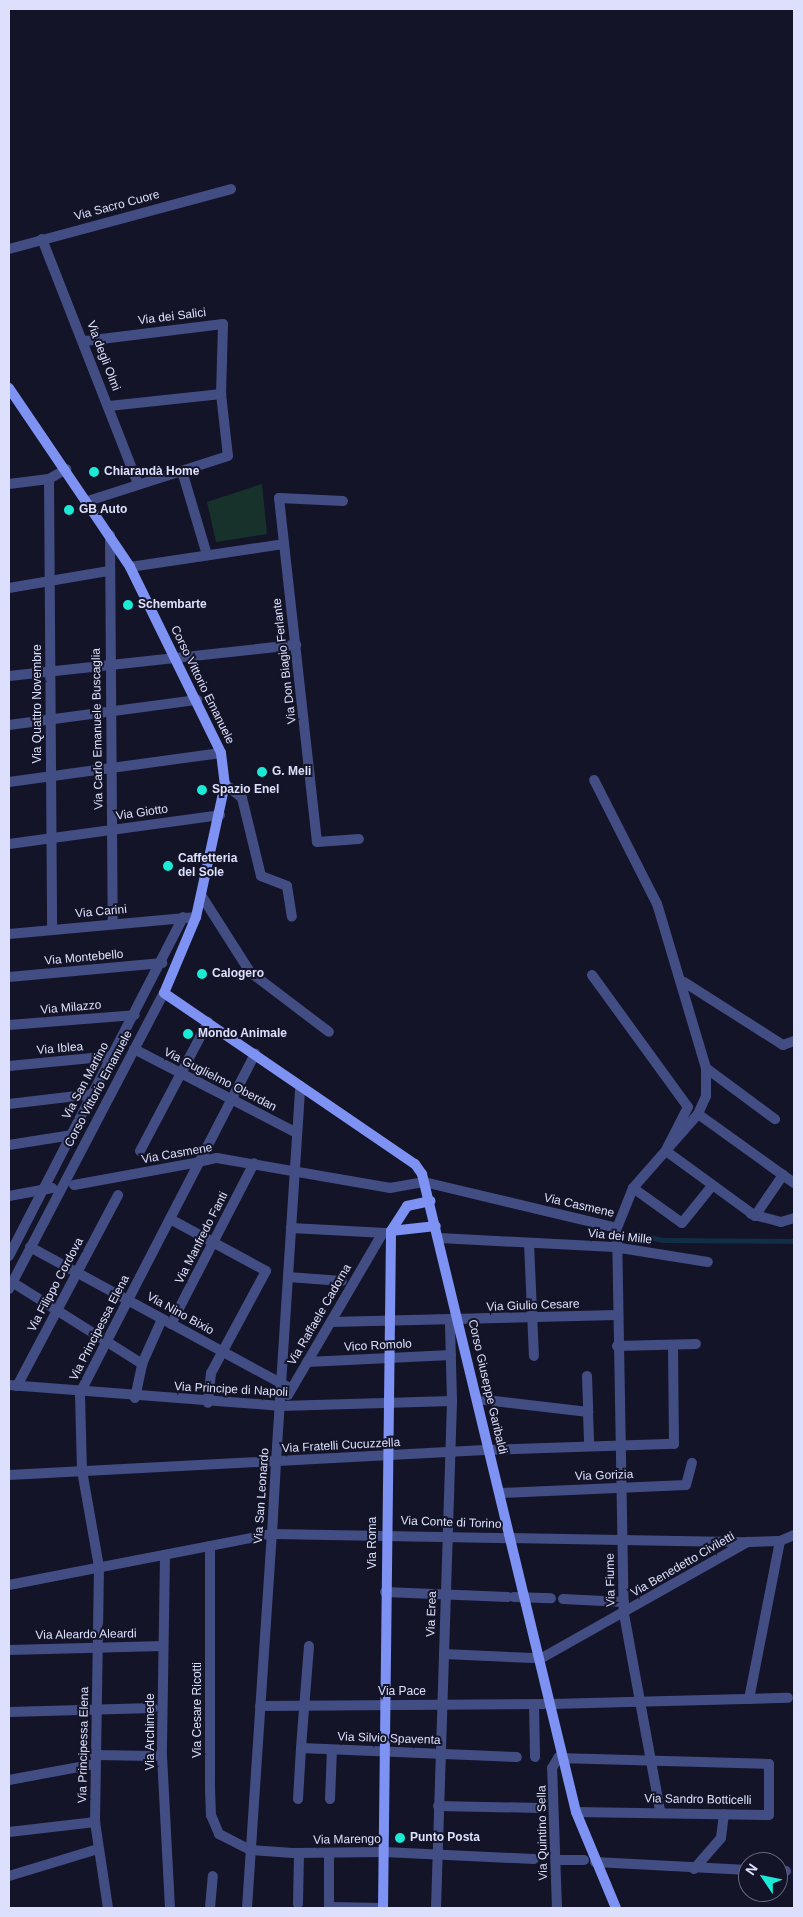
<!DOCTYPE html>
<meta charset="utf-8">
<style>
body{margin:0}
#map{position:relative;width:803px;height:1917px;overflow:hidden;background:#131428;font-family:Arial,sans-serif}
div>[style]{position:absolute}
.green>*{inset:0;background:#16322b}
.stream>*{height:4.5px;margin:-2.25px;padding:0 2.25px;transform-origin:2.25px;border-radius:2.25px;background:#102e44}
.pedestrian>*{height:10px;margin:-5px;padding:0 5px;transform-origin:5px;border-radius:5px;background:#424d83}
.minor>*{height:10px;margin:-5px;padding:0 5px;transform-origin:5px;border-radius:5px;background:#424d83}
.tertiary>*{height:10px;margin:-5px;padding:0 5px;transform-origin:5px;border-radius:5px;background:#424d83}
.secondary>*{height:10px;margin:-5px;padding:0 5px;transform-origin:5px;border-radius:5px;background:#7d92f3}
.dots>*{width:14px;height:14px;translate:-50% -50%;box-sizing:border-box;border:2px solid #131428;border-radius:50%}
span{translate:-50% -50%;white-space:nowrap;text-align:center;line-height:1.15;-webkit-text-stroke:4px #131428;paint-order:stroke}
.street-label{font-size:12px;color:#dde0fc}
.poi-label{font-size:12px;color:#dde0fc;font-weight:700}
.left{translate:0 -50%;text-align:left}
.frame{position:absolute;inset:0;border:10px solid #dde0fc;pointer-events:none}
.north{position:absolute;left:738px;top:1852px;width:50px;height:50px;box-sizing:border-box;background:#131428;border:1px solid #64667d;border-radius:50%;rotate:304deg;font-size:14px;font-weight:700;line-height:20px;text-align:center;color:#dde0fc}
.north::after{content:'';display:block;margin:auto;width:18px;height:22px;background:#1bead4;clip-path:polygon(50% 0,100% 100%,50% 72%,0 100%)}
</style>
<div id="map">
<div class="green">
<div style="clip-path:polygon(262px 484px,267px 534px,216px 542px,207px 502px)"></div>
</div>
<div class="stream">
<div style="left:630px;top:1233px;width:34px;rotate:12deg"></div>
<div style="left:663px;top:1240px;width:131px;rotate:0.4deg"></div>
</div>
<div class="pedestrian">
<div style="left:74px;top:1185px;width:127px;rotate:-10.4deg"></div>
</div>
<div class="minor">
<div style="left:42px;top:239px;width:263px;rotate:68.6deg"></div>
<div style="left:9px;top:249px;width:230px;rotate:-15.1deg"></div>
<div style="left:85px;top:341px;width:139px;rotate:-7deg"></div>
<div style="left:223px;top:324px;width:70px;rotate:91.6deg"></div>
<div style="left:221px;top:394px;width:62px;rotate:83.6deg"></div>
<div style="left:228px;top:456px;width:147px;rotate:162.2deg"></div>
<div style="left:109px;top:406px;width:113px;rotate:-6.1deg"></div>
<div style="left:182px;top:471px;width:88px;rotate:73.4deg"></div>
<div style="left:49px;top:479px;width:450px;rotate:89.6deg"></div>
<div style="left:9px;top:484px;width:40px;rotate:-7.1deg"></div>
<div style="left:49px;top:479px;width:20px;rotate:-30deg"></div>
<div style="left:343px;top:501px;width:64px;rotate:-177.3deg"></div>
<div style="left:279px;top:498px;width:346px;rotate:83.7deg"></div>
<div style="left:317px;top:842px;width:42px;rotate:-4.1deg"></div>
<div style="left:110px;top:535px;width:388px;rotate:89.6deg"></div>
<div style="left:130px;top:567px;width:155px;rotate:-8.5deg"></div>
<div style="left:9px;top:588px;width:100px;rotate:-9.7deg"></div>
<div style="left:9px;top:676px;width:289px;rotate:-6.2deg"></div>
<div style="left:9px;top:725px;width:190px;rotate:-7.6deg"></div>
<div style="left:9px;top:782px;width:214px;rotate:-7.8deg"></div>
<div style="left:225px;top:784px;width:22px;rotate:39deg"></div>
<div style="left:242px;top:798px;width:80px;rotate:76.3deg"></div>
<div style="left:261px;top:876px;width:28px;rotate:21deg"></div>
<div style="left:287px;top:886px;width:31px;rotate:81deg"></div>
<div style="left:9px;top:844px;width:213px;rotate:-7.8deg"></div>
<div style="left:201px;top:895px;width:91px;rotate:57.5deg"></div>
<div style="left:250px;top:972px;width:99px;rotate:37.2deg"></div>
<div style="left:9px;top:934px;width:188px;rotate:-5.2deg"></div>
<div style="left:592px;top:975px;width:163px;rotate:54deg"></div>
<div style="left:688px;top:1107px;width:48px;rotate:117.1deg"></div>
<div style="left:9px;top:977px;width:154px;rotate:-5.2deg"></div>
<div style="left:684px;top:982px;width:117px;rotate:32.5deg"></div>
<div style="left:783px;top:1045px;width:12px;rotate:-20deg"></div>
<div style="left:9px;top:1025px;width:126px;rotate:-4.5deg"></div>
<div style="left:134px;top:1049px;width:181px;rotate:27.3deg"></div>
<div style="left:9px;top:1066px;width:104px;rotate:-5.5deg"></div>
<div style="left:706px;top:1068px;width:86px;rotate:36.5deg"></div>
<div style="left:9px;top:1104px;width:85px;rotate:-6.8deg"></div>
<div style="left:698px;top:1114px;width:118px;rotate:35.7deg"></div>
<div style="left:9px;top:1145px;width:64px;rotate:-9deg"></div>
<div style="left:140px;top:1151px;width:146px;rotate:-62.2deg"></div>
<div style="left:666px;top:1151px;width:110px;rotate:36.1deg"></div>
<div style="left:755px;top:1216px;width:50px;rotate:-55.7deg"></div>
<div style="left:199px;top:1162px;width:18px;rotate:-13deg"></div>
<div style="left:217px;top:1158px;width:176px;rotate:9.8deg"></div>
<div style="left:390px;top:1188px;width:35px;rotate:-10deg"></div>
<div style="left:424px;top:1182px;width:198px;rotate:13.4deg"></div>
<div style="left:617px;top:1228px;width:43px;rotate:-68.2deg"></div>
<div style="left:633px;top:1188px;width:98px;rotate:-48.7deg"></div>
<div style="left:698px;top:1114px;width:20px;rotate:-66deg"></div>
<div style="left:706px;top:1096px;width:28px;rotate:-90deg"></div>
<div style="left:706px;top:1068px;width:171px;rotate:-106.6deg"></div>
<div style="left:657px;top:904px;width:139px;rotate:-116.9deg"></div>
<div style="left:633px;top:1188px;width:60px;rotate:35.5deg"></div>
<div style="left:682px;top:1223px;width:48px;rotate:-51deg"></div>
<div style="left:9px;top:1196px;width:44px;rotate:-10.5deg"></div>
<div style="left:751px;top:1214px;width:31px;rotate:15deg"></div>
<div style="left:781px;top:1222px;width:14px;rotate:-17deg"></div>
<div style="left:170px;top:1219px;width:109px;rotate:28.4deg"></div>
<div style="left:266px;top:1271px;width:116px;rotate:118.3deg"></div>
<div style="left:211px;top:1373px;width:30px;rotate:96deg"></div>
<div style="left:291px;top:1228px;width:95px;rotate:3deg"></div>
<div style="left:617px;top:1228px;width:386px;rotate:89deg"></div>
<div style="left:624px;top:1614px;width:200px;rotate:79.6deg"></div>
<div style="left:440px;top:1238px;width:174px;rotate:3deg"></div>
<div style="left:614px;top:1247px;width:95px;rotate:9.1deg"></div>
<div style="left:529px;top:1243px;width:113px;rotate:87.5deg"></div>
<div style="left:30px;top:1247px;width:297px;rotate:28.5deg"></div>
<div style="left:9px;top:1256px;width:381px;rotate:-62.8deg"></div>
<div style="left:288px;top:1277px;width:54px;rotate:4.2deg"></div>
<div style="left:12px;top:1282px;width:154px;rotate:32.2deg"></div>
<div style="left:331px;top:1322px;width:285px;rotate:-1.4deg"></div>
<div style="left:171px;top:1324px;width:181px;rotate:-62.7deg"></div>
<div style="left:617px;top:1346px;width:79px;rotate:-1.5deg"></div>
<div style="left:307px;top:1362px;width:144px;rotate:-2.8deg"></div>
<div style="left:587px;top:1376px;width:36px;rotate:88deg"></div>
<div style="left:9px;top:1385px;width:273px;rotate:4.4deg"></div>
<div style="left:281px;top:1406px;width:171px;rotate:-1.7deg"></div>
<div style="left:17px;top:1386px;width:216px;rotate:-62.1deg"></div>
<div style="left:288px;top:1395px;width:184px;rotate:-59.7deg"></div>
<div style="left:135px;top:1398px;width:35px;rotate:-78deg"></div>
<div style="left:142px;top:1364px;width:49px;rotate:-66deg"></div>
<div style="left:477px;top:1399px;width:112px;rotate:6.7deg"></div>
<div style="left:588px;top:1412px;width:32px;rotate:88deg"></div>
<div style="left:489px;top:1450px;width:185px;rotate:-1.9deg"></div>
<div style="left:674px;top:1444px;width:99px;rotate:-90.6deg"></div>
<div style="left:276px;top:1462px;width:377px;rotate:-86.3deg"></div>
<div style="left:500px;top:1493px;width:186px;rotate:-2.5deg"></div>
<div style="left:686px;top:1485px;width:23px;rotate:-75deg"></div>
<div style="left:780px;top:1541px;width:15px;rotate:-23deg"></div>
<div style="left:210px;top:1546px;width:242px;rotate:90deg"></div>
<div style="left:210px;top:1788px;width:27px;rotate:88deg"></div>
<div style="left:211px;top:1815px;width:21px;rotate:67deg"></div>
<div style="left:219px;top:1834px;width:36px;rotate:27deg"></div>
<div style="left:251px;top:1850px;width:42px;rotate:4.1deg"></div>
<div style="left:293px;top:1853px;width:91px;rotate:-0.6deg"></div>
<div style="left:384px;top:1852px;width:150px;rotate:2.7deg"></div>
<div style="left:165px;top:1555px;width:201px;rotate:90.9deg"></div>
<div style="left:162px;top:1756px;width:152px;rotate:87deg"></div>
<div style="left:9px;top:1585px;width:268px;rotate:-11deg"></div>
<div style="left:272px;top:1534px;width:476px;rotate:1deg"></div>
<div style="left:385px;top:1592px;width:123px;rotate:2.3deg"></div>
<div style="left:514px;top:1597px;width:37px;rotate:2deg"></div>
<div style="left:563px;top:1599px;width:61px;rotate:2.8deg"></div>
<div style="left:309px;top:1646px;width:102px;rotate:94.5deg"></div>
<div style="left:301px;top:1748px;width:216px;rotate:2.4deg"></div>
<div style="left:9px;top:1650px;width:154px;rotate:-1.5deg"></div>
<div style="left:444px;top:1654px;width:89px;rotate:2.6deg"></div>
<div style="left:540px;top:1659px;width:239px;rotate:-29.4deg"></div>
<div style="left:748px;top:1542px;width:32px;rotate:-2deg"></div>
<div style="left:780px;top:1541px;width:161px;rotate:101.1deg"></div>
<div style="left:534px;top:1704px;width:53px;rotate:88.9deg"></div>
<div style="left:551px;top:1704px;width:237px;rotate:-1.5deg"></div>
<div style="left:260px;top:1706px;width:284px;rotate:-0.4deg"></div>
<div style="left:9px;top:1712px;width:144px;rotate:-1.6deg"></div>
<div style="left:95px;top:1755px;width:60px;rotate:1deg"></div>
<div style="left:9px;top:1780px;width:87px;rotate:-10.5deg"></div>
<div style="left:298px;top:1799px;width:51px;rotate:-86.6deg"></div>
<div style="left:330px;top:1799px;width:49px;rotate:-87.7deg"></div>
<div style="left:438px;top:1806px;width:102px;rotate:1.1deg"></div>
<div style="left:9px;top:1832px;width:87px;rotate:-6.6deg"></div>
<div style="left:329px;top:1854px;width:53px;rotate:90deg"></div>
<div style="left:329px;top:1907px;width:54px;rotate:1.1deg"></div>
<div style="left:557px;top:1860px;width:27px"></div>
<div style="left:595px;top:1862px;width:153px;rotate:3deg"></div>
<div style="left:694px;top:1869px;width:41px;rotate:-48.9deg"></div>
<div style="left:721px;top:1838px;width:24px;rotate:-83deg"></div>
<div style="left:778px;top:1871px;width:8px"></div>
<div style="left:9px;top:1876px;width:93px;rotate:-16.9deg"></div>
<div style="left:298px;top:1904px;width:51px;rotate:-88.9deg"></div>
<div style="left:108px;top:1908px;width:87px;rotate:-98.6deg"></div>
<div style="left:95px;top:1822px;width:255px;rotate:-89.1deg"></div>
<div style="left:99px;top:1567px;width:97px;rotate:-100deg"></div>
<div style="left:82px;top:1471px;width:78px;rotate:-91.5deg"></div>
<div style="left:80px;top:1393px;width:382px;rotate:-62.7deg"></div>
<div style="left:210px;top:1908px;width:32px;rotate:-85deg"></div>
<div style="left:247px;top:1908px;width:375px;rotate:-86.2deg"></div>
<div style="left:436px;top:1908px;width:507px;rotate:-88.19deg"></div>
<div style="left:452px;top:1401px;width:79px;rotate:-91.5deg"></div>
<div style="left:557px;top:1908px;width:140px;rotate:-92deg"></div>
<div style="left:552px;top:1768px;width:12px;rotate:-59deg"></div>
<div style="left:558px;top:1758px;width:211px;rotate:1.6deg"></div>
<div style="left:769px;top:1764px;width:51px;rotate:90deg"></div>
<div style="left:769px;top:1815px;width:193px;rotate:-179.1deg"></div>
</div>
<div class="tertiary">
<div style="left:9px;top:1289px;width:334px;rotate:-62.4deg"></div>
<div style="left:9px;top:1475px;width:481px;rotate:-3deg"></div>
<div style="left:272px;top:1534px;width:72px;rotate:-86.8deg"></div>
</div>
<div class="secondary">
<div style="left:9px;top:388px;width:216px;rotate:55.9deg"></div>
<div style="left:130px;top:567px;width:207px;rotate:63.9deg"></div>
<div style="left:221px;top:753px;width:31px;rotate:83deg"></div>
<div style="left:225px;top:784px;width:136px;rotate:102.3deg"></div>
<div style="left:196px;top:917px;width:82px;rotate:112.8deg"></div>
<div style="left:164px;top:993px;width:304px;rotate:34.3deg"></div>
<div style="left:415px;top:1164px;width:12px;rotate:55deg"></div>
<div style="left:422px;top:1174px;width:656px;rotate:76.43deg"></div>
<div style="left:576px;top:1812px;width:104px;rotate:67.4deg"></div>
<div style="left:391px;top:1231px;width:45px;rotate:-6.3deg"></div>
<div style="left:383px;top:1908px;width:677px;rotate:-89.32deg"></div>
<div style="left:391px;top:1231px;width:30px;rotate:-57deg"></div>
<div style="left:407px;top:1206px;width:24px;rotate:-12deg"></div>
</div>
<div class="dots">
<div style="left:94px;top:472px;background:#1bead4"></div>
<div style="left:69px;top:510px;background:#1bead4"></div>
<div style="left:128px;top:605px;background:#1bead4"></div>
<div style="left:262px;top:772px;background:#1bead4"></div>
<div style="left:202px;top:790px;background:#1bead4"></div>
<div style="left:168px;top:866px;background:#1bead4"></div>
<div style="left:202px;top:974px;background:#1bead4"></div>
<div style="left:188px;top:1034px;background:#1bead4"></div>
<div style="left:400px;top:1838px;background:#1bead4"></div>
</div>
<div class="street-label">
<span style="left:117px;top:206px;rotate:-15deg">Via Sacro Cuore</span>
<span style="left:172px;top:317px;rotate:-7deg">Via dei Salici</span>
<span style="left:103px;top:356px;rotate:69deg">Via degli Olmi</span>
<span style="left:285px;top:661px;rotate:-97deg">Via Don Biagio Ferlante</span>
<span style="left:202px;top:685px;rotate:64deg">Corso Vittorio Emanuele</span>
<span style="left:38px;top:704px;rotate:-90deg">Via Quattro Novembre</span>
<span style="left:98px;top:729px;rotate:-91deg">Via Carlo Emanuele Buscaglia</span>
<span style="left:142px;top:813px;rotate:-8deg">Via Giotto</span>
<span style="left:101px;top:912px;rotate:-5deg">Via Carini</span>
<span style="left:84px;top:958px;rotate:-5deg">Via Montebello</span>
<span style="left:71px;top:1008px;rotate:-5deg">Via Milazzo</span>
<span style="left:60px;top:1049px;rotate:-5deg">Via Iblea</span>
<span style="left:220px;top:1080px;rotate:27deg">Via Guglielmo Oberdan</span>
<span style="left:86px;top:1081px;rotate:-62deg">Via San Martino</span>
<span style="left:99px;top:1089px;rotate:-62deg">Corso Vittorio Emanuele</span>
<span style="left:177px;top:1154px;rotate:-10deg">Via Casmene</span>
<span style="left:579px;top:1206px;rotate:13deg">Via Casmene</span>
<span style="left:620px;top:1237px;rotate:6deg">Via dei Mille</span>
<span style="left:202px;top:1238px;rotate:-63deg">Via Manfredo Fanti</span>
<span style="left:56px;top:1285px;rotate:-62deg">Via Filippo Cordova</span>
<span style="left:533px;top:1306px;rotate:-2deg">Via Giulio Cesare</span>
<span style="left:180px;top:1314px;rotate:29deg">Via Nino Bixio</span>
<span style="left:320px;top:1315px;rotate:-60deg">Via Raffaele Cadorna</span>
<span style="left:100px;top:1328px;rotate:-63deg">Via Principessa Elena</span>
<span style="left:378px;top:1346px;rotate:-3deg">Vico Romolo</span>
<span style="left:487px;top:1387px;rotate:77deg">Corso Giuseppe Garibaldi</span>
<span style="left:231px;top:1390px;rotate:3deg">Via Principe di Napoli</span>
<span style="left:341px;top:1446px;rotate:-3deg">Via Fratelli Cucuzzella</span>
<span style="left:604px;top:1476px;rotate:-2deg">Via Gorizia</span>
<span style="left:262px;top:1496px;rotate:-86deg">Via San Leonardo</span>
<span style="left:451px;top:1523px;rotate:2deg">Via Conte di Torino</span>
<span style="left:373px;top:1543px;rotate:-90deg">Via Roma</span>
<span style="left:683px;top:1565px;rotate:-30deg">Via Benedetto Civiletti</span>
<span style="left:611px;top:1580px;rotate:-91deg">Via Fiume</span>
<span style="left:432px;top:1614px;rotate:-88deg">Via Erea</span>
<span style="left:86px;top:1635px;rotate:-1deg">Via Aleardo Aleardi</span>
<span style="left:402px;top:1692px">Via Pace</span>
<span style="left:198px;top:1710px;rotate:-90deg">Via Cesare Ricotti</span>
<span style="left:151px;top:1732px;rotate:-90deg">Via Archimede</span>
<span style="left:389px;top:1739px;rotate:2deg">Via Silvio Spaventa</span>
<span style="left:84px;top:1745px;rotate:-89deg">Via Principessa Elena</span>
<span style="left:698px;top:1800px;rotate:1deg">Via Sandro Botticelli</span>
<span style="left:543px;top:1833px;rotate:-91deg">Via Quintino Sella</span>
<span style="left:347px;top:1840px;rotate:-1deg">Via Marengo</span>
</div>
<div class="poi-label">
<span class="left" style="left:104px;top:472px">Chiarandà Home</span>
<span class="left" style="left:79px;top:510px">GB Auto</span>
<span class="left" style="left:138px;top:605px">Schembarte</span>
<span class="left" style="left:272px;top:772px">G. Meli</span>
<span class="left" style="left:212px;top:790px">Spazio Enel</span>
<span class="left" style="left:178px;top:866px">Caffetteria<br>del Sole</span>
<span class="left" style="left:212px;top:974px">Calogero</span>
<span class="left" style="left:198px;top:1034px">Mondo Animale</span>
<span class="left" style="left:410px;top:1838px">Punto Posta</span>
</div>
<div class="frame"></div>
<div class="north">N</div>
</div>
